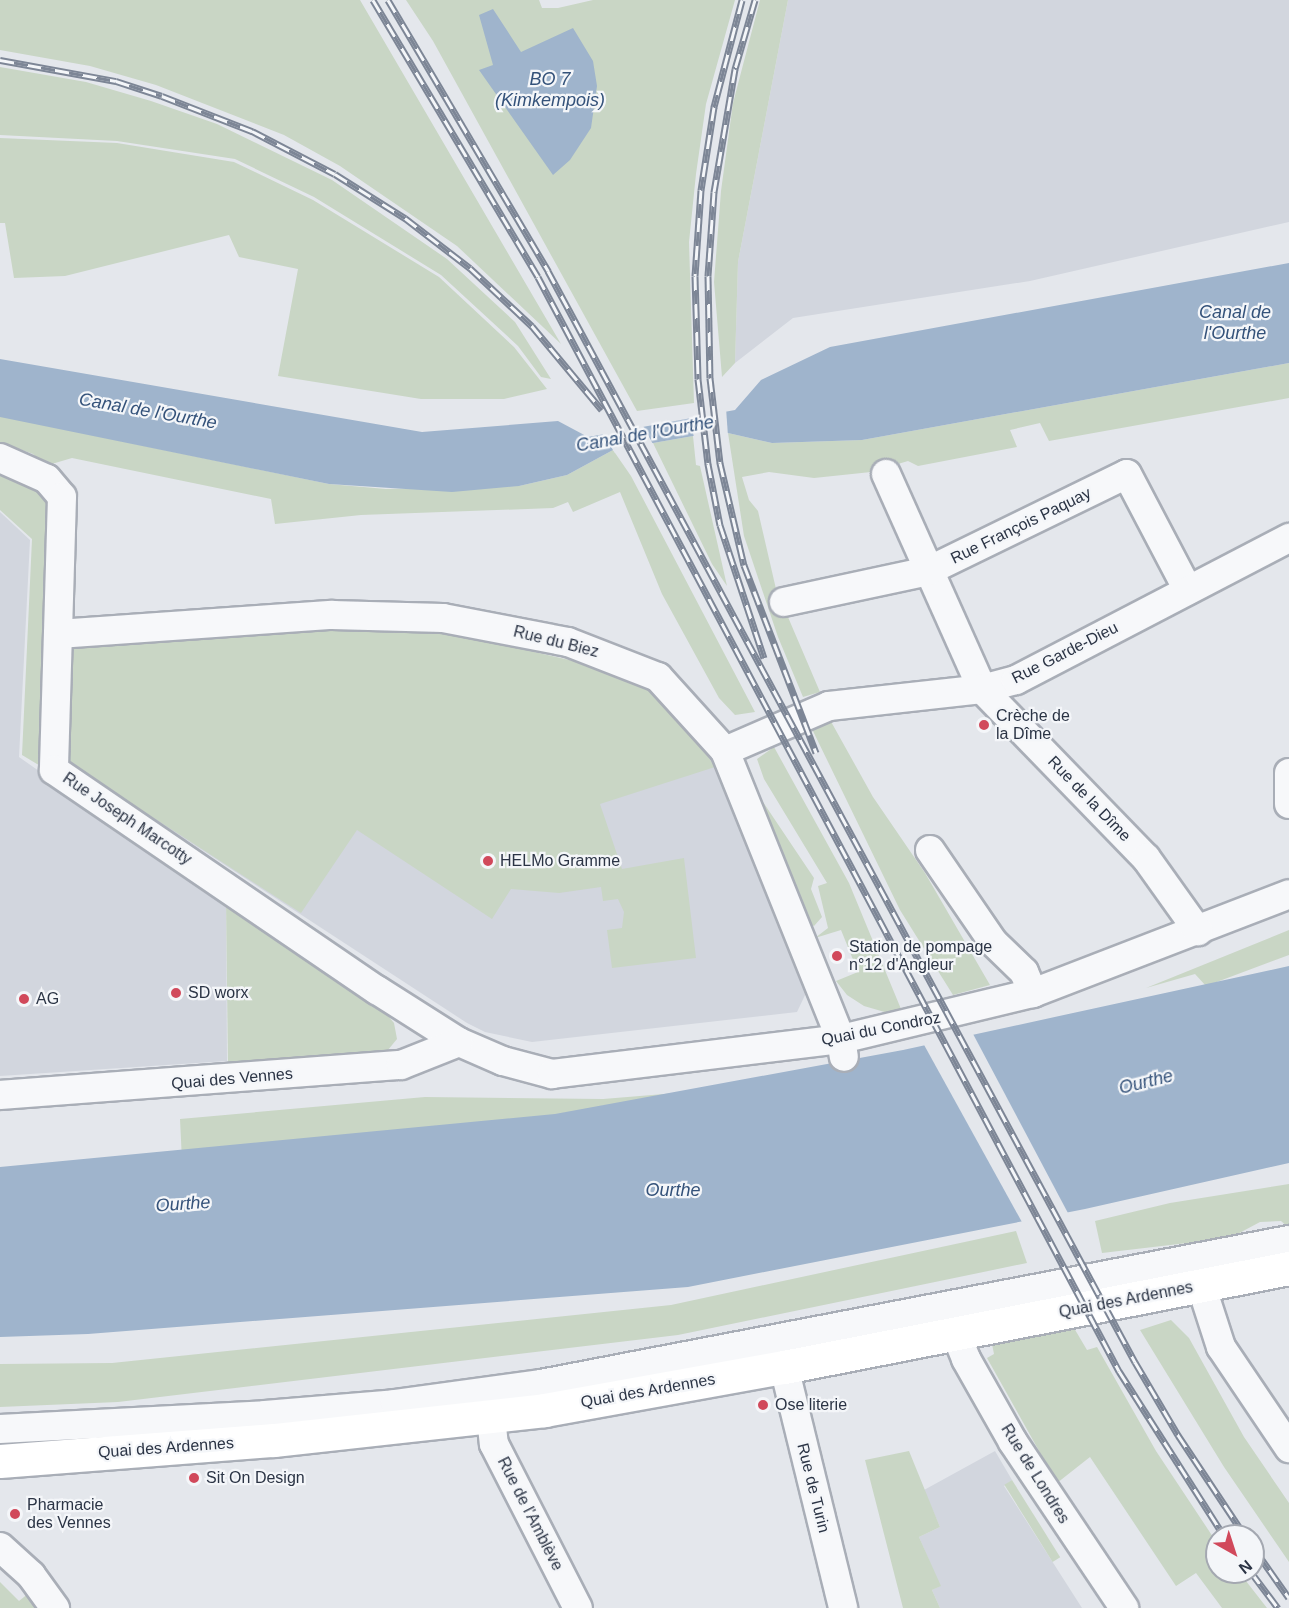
<!DOCTYPE html>
<meta charset="utf-8">
<style>
body{margin:0}
#map{position:relative;width:1289px;height:1608px;overflow:hidden;background:#e4e7ec;font-family:Helvetica,sans-serif}
div>[style]{position:absolute}
.built>*{inset:0;background:#d2d6de}
.green>*{inset:0;background:#c9d6c5;transform-origin:0 0}
.water>*{inset:0;background:#9fb4cc}
.pier>*{inset:0;background:#e4e7ec}
.roads{filter:drop-shadow(2px 0 #a9aeb7) drop-shadow(-2px 0 #a9aeb7) drop-shadow(0 2px #a9aeb7) drop-shadow(0 -2px #a9aeb7)}
.minor>*{height:28px;margin:-14px;padding:0 14px;transform-origin:14px;border-radius:14px;background:#f7f8fa}
.major>*{height:33px;margin:-16.5px;padding:0 16.5px;transform-origin:16.5px;border-radius:16.5px;background:#fff}
.rail>*{height:7px;margin-top:-3.5px;transform-origin:0;background:repeating-linear-gradient(90deg,#f4f6f9 0 14px,#7d8696 0 28px);box-sizing:border-box;border-block:2px solid #7d8696}
.dots>*{width:16px;height:16px;translate:-50% -50%;box-sizing:border-box;border:3px solid #f4f6f9;border-radius:50%}
span{translate:-50% -50%;white-space:nowrap;text-align:center;line-height:1.15;-webkit-text-stroke:4.5px #f4f6f9;paint-order:stroke}
.street-label{font-size:16px;color:#2b3445}
.poi-label{font-size:16px;color:#2b3445}
.left{translate:0 -50%;text-align:left}
.water-label{font-size:18px;color:#34527a;font-style:italic}
.north{position:absolute;left:1205px;top:1524px;width:60px;height:60px;box-sizing:border-box;background:#f4f6f9;border:2px solid #a4a8b1;border-radius:50%;rotate:141deg;font-size:16px;font-weight:700;line-height:24px;text-align:center;color:#2b3445}
.north::after{content:'';display:block;margin:auto;width:21px;height:27px;background:#d1495b;clip-path:polygon(50% 0,100% 100%,50% 72%,0 100%)}
</style>
<div id="map">
<div class="built">
<div style="clip-path:polygon(788px 0,1289px 0,1289px 222px,1030px 281px,793px 318px,735px 363px,738px 262px)"></div>
<div style="clip-path:polygon(0 512px,30px 540px,19px 757px,226px 902px,227px 1061px,0 1076px)"></div>
<div style="clip-path:polygon(710px 757px,735px 809px,806px 993px,797px 1012px,532px 1042px,485px 1032px,467px 1023px,64px 760px)"></div>
<div style="clip-path:polygon(995px 1451px,1012px 1480px,1004px 1486px,1082px 1608px,940px 1608px,932px 1590px,940px 1586px,919px 1537px,940px 1527px,924px 1490px)"></div>
</div>
<div class="green">
<div style="clip-path:polygon(0 0,360px 0,561px 344px,457px 246px,340px 166px,284px 135px,156px 85px,90px 66px,0 50px)"></div>
<div style="clip-path:polygon(406px 0,539px 0,542px 8px,558px 8px,593px 0,735px 0,706px 104px,696px 174px,689px 242px,694px 403px,637px 411px,433px 41px)"></div>
<div style="clip-path:polygon(760px 0,788px 0,738px 262px,735px 363px,722px 377px,714px 282px,721px 191px,733px 103px)"></div>
<div style="clip-path:polygon(0 67px,86px 82px,151px 101px,217px 124px,332px 180px,447px 259px,515px 322px,551px 379px,541px 377px,518px 346px,441px 275px,314px 197px,235px 159px,117px 141px,0 135px)"></div>
<div style="clip-path:polygon(0 138px,117px 143px,234px 162px,313px 200px,439px 277px,514px 347px,547px 389px,504px 399px,421px 399px,278px 376px,298px 269px,239px 257px,229px 235px,65px 276px,14px 278px,5px 223px,0 223px)"></div>
<div style="clip-path:polygon(1289px 363px,1289px 398px,1049px 441px,1040px 423px,1010px 430px,1017px 447px,918px 466px,908px 461px,871px 472px,814px 478px,769px 472px,742px 477px,749px 500px,758px 511px,776px 589px,820px 692px,803px 697px,778px 637px,744px 536px,728px 433px,772px 443px,862px 440px)"></div>
<div style="clip-path:polygon(0 416px,329px 484px,386px 489px,519px 486px,567px 475px,613px 450px,631px 476px,755px 712px,735px 715px,719px 698px,662px 594px,620px 492px,573px 512px,568px 502px,553px 508px,361px 515px,275px 524px,271px 499px,72px 458px,45px 466px,33px 454px,0 442px)"></div>
<div style="clip-path:polygon(693px 436px,696px 465px,700px 466px,727px 586px,712px 564px,653px 443px)"></div>
<div style="clip-path:polygon(0 465px,55px 501px,47px 770px,22px 755px,32px 539px,0 510px)"></div>
<div style="clip-path:polygon(402px 622px,609px 669px,655px 691px,684px 720px,715px 767px,600px 804px,622px 869px,684px 858px,696px 958px,612px 968px,607px 930px,622px 928px,624px 912px,618px 899px,603px 901px,601px 887px,559px 893px,511px 889px,492px 919px,357px 830px,301px 913px,64px 760px,68px 642px)"></div>
<div style="clip-path:polygon(829px 718px,873px 797px,925px 873px,990px 985px,953px 995px,900px 910px,812px 729px)"></div>
<div style="clip-path:polygon(774px 747px,849px 883px,901px 1009px,888px 1013px,864px 1006px,847px 995px,836px 981px,858px 972px,841px 930px,815px 938px,828px 928px,818px 886px,827px 883px,764px 779px,757px 759px)"></div>
<div style="clip-path:polygon(763px 802px,814px 878px,811px 889px,822px 917px,814px 926px,808px 923px,798px 906px)"></div>
<div style="clip-path:polygon(226px 902px,384px 1011px,394px 1023px,397px 1039px,383px 1056px,228px 1066px)"></div>
<div style="clip-path:polygon(1289px 930px,1289px 955px,1206px 986px,1195px 974px,1146px 988px)"></div>
<div style="clip-path:polygon(713px 1090px,430px 1139px,182px 1161px,180px 1119px,425px 1097px,603px 1099px)"></div>
<div style="clip-path:polygon(1289px 1184px,1289px 1228px,1281px 1221px,1260px 1222px,1230px 1238px,1102px 1253px,1095px 1221px,1170px 1203px)"></div>
<div style="clip-path:polygon(1016px 1231px,1027px 1263px,678px 1335px,118px 1402px,0 1407px,0 1364px,112px 1363px,671px 1305px)"></div>
<div style="clip-path:polygon(1171px 1320px,1189px 1338px,1244px 1437px,1289px 1503px,1289px 1562px,1224px 1467px,1140px 1330px)"></div>
<div style="clip-path:polygon(1074px 1328px,1087px 1350px,1097px 1347px,1156px 1451px,1217px 1543px,1217px 1572px,1239px 1572px,1267px 1608px,1222px 1608px,1196px 1573px,1176px 1586px,1090px 1457px,1057px 1483px,987px 1358px,994px 1354px,992px 1344px)"></div>
<div style="clip-path:polygon(909px 1451px,940px 1527px,919px 1537px,941px 1586px,932px 1590px,940px 1608px,903px 1608px,865px 1460px)"></div>
<div style="left:1012px;top:1480px;width:91px;height:9px;rotate:58deg"></div>
<div style="clip-path:polygon(0 1582px,19px 1601px,29px 1593px,40px 1608px,0 1608px)"></div>
</div>
<div class="water">
<div style="clip-path:polygon(493px 9px,521px 52px,573px 28px,593px 61px,597px 86px,591px 128px,570px 160px,553px 175px,479px 70px,493px 65px,479px 15px)"></div>
<div style="clip-path:polygon(1289px 263px,1289px 363px,862px 440px,772px 443px,728px 433px,693px 436px,613px 450px,567px 475px,519px 486px,452px 492px,329px 484px,0 417px,0 359px,422px 432px,558px 421px,588px 437px,735px 410px,761px 380px,830px 347px)"></div>
<div style="clip-path:polygon(1289px 966px,1289px 1163px,1085px 1209px,688px 1287px,88px 1334px,0 1337px,0 1167px,555px 1114px,903px 1050px)"></div>
</div>
<div class="pier">
<div style="clip-path:polygon(726px 408px,728px 436px,694px 439px,691px 415px)"></div>
<div style="clip-path:polygon(642px 424px,654px 446px,615px 453px,601px 432px)"></div>
<div style="clip-path:polygon(972px 1032px,1069px 1215px,1023px 1224px,923px 1043px)"></div>
</div>
<div class="roads">
<div class="minor">
<div style="left:0;top:458px;width:51px;rotate:24.1deg"></div>
<div style="left:47px;top:479px;width:23px;rotate:50deg"></div>
<div style="left:62px;top:497px;width:273px;rotate:91.7deg"></div>
<div style="left:54px;top:770px;width:391px;rotate:34.3deg"></div>
<div style="left:377px;top:990px;width:97px;rotate:32.4deg"></div>
<div style="left:459px;top:1042px;width:48px;rotate:23.4deg"></div>
<div style="left:503px;top:1061px;width:51px;rotate:14.9deg"></div>
<div style="left:552px;top:1074px;width:291px;rotate:-6.9deg"></div>
<div style="left:841px;top:1039px;width:197px;rotate:-13.5deg"></div>
<div style="left:1033px;top:993px;width:274px;rotate:-21.1deg"></div>
<div style="left:886px;top:474px;width:235px;rotate:65.9deg"></div>
<div style="left:982px;top:689px;width:235px;rotate:45.9deg"></div>
<div style="left:1146px;top:858px;width:90px;rotate:54.5deg"></div>
<div style="left:784px;top:602px;width:147px;rotate:-12.1deg"></div>
<div style="left:928px;top:571px;width:221px;rotate:-26deg"></div>
<div style="left:1127px;top:474px;width:131px;rotate:62.3deg"></div>
<div style="left:58px;top:634px;width:275px;rotate:-4deg"></div>
<div style="left:332px;top:615px;width:111px;rotate:1.5deg"></div>
<div style="left:443px;top:618px;width:127px;rotate:10.9deg"></div>
<div style="left:568px;top:642px;width:97px;rotate:21.3deg"></div>
<div style="left:658px;top:677px;width:100px;rotate:47.8deg"></div>
<div style="left:725px;top:751px;width:310px;rotate:68.1deg"></div>
<div style="left:841px;top:1039px;width:18px;rotate:81deg"></div>
<div style="left:725px;top:751px;width:113px;rotate:-23.4deg"></div>
<div style="left:829px;top:706px;width:154px;rotate:-6.3deg"></div>
<div style="left:982px;top:689px;width:35px;rotate:-15deg"></div>
<div style="left:1016px;top:680px;width:308px;rotate:-27.5deg"></div>
<div style="left:1289px;top:773px;width:31px;rotate:90deg"></div>
<div style="left:930px;top:850px;width:112px;rotate:55.6deg"></div>
<div style="left:993px;top:942px;width:43px;rotate:44.1deg"></div>
<div style="left:1024px;top:972px;width:23px;rotate:67deg"></div>
<div style="left:0;top:1095px;width:402px;rotate:-4.3deg"></div>
<div style="left:401px;top:1065px;width:62px;rotate:-21.6deg"></div>
<div style="left:1201px;top:1285px;width:65px;rotate:72.1deg"></div>
<div style="left:1221px;top:1347px;width:122px;rotate:56deg"></div>
<div style="left:956px;top:1334px;width:27px;rotate:68deg"></div>
<div style="left:966px;top:1359px;width:95px;rotate:60.5deg"></div>
<div style="left:1013px;top:1442px;width:200px;rotate:56.2deg"></div>
<div style="left:784px;top:1367px;width:248px;rotate:76.2deg"></div>
<div style="left:491px;top:1417px;width:27px;rotate:84deg"></div>
<div style="left:494px;top:1444px;width:184px;rotate:62.9deg"></div>
<div style="left:0;top:1429px;width:265px;rotate:-3deg"></div>
<div style="left:265px;top:1415px;width:130px;rotate:-4.8deg"></div>
<div style="left:395px;top:1404px;width:147px;rotate:-7.8deg"></div>
<div style="left:541px;top:1384px;width:762px;rotate:-10.9deg"></div>
<div style="left:0;top:1547px;width:42px;rotate:42.1deg"></div>
<div style="left:31px;top:1575px;width:41px;rotate:54deg"></div>
</div>
<div class="major">
<div style="left:0;top:1461px;width:275px;rotate:-4.4deg"></div>
<div style="left:274px;top:1440px;width:272px;rotate:-6.3deg"></div>
<div style="left:544px;top:1410px;width:244px;rotate:-10.2deg"></div>
<div style="left:784px;top:1367px;width:515px;rotate:-11.09deg"></div>
</div>
</div>
<div class="rail">
<div style="left:373px;top:0;width:322px;rotate:59.2deg"></div>
<div style="left:538px;top:277px;width:1239px;rotate:62.03deg"></div>
<div style="left:1119px;top:1371px;width:196px;rotate:57.5deg"></div>
<div style="left:388px;top:0;width:315px;rotate:59.4deg"></div>
<div style="left:548px;top:271px;width:1239px;rotate:61.72deg"></div>
<div style="left:1135px;top:1362px;width:85px;rotate:59.5deg"></div>
<div style="left:1178px;top:1435px;width:121px;rotate:56.4deg"></div>
<div style="left:742px;top:0;width:111px;rotate:104.7deg"></div>
<div style="left:714px;top:107px;width:84px;rotate:98.9deg"></div>
<div style="left:701px;top:190px;width:86px;rotate:94deg"></div>
<div style="left:695px;top:276px;width:103px;rotate:88.3deg"></div>
<div style="left:698px;top:379px;width:86px;rotate:83.3deg"></div>
<div style="left:708px;top:464px;width:62px;rotate:78.9deg"></div>
<div style="left:720px;top:525px;width:140px;rotate:71.7deg"></div>
<div style="left:755px;top:0;width:72px;rotate:106.2deg"></div>
<div style="left:735px;top:69px;width:125px;rotate:99.7deg"></div>
<div style="left:714px;top:192px;width:84px;rotate:94.1deg"></div>
<div style="left:708px;top:276px;width:102px;rotate:88.9deg"></div>
<div style="left:710px;top:378px;width:86px;rotate:83.3deg"></div>
<div style="left:720px;top:463px;width:105px;rotate:76.8deg"></div>
<div style="left:744px;top:565px;width:201px;rotate:69deg"></div>
<div style="left:0;top:60px;width:118px;rotate:10.3deg"></div>
<div style="left:116px;top:81px;width:48px;rotate:18.1deg"></div>
<div style="left:162px;top:96px;width:97px;rotate:21.3deg"></div>
<div style="left:252px;top:131px;width:93px;rotate:27.4deg"></div>
<div style="left:335px;top:174px;width:83px;rotate:32.2deg"></div>
<div style="left:405px;top:218px;width:82px;rotate:37.6deg"></div>
<div style="left:470px;top:268px;width:85px;rotate:43.1deg"></div>
<div style="left:532px;top:326px;width:109px;rotate:50.2deg"></div>
<div style="left:1253px;top:1547px;width:62px;rotate:54.8deg"></div>
<div style="left:1251px;top:1572px;width:45px;rotate:53.1deg"></div>
</div>
<div class="dots">
<div style="left:984px;top:725px;background:#d1495b"></div>
<div style="left:488px;top:861px;background:#d1495b"></div>
<div style="left:837px;top:956px;background:#d1495b"></div>
<div style="left:176px;top:993px;background:#d1495b"></div>
<div style="left:24px;top:999px;background:#d1495b"></div>
<div style="left:763px;top:1405px;background:#d1495b"></div>
<div style="left:194px;top:1478px;background:#d1495b"></div>
<div style="left:15px;top:1514px;background:#d1495b"></div>
</div>
<div class="street-label">
<span style="left:1021px;top:526px;rotate:-26deg">Rue François Paquay</span>
<span style="left:556px;top:642px;rotate:14deg">Rue du Biez</span>
<span style="left:1065px;top:653px;rotate:-27deg">Rue Garde-Dieu</span>
<span style="left:1089px;top:799px;rotate:46deg">Rue de la Dîme</span>
<span style="left:127px;top:819px;rotate:34deg">Rue Joseph Marcotty</span>
<span style="left:881px;top:1029px;rotate:-11deg">Quai du Condroz</span>
<span style="left:232px;top:1079px;rotate:-5deg">Quai des Vennes</span>
<span style="left:1126px;top:1300px;rotate:-11deg">Quai des Ardennes</span>
<span style="left:648px;top:1391px;rotate:-10deg">Quai des Ardennes</span>
<span style="left:166px;top:1448px;rotate:-4deg">Quai des Ardennes</span>
<span style="left:1035px;top:1474px;rotate:58deg">Rue de Londres</span>
<span style="left:813px;top:1488px;rotate:76deg">Rue de Turin</span>
<span style="left:530px;top:1514px;rotate:63deg">Rue de l'Amblève</span>
</div>
<div class="poi-label">
<span class="left" style="left:996px;top:725px">Crèche de<br>la Dîme</span>
<span class="left" style="left:500px;top:861px">HELMo Gramme</span>
<span class="left" style="left:849px;top:956px">Station de pompage<br>n°12 d'Angleur</span>
<span class="left" style="left:188px;top:993px">SD worx</span>
<span class="left" style="left:36px;top:999px">AG</span>
<span class="left" style="left:775px;top:1405px">Ose literie</span>
<span class="left" style="left:206px;top:1478px">Sit On Design</span>
<span class="left" style="left:27px;top:1514px">Pharmacie<br>des Vennes</span>
</div>
<div class="water-label">
<span style="left:550px;top:90px">BO 7<br>(Kimkempois)</span>
<span style="left:1235px;top:323px">Canal de<br>l'Ourthe</span>
<span style="left:148px;top:411px;rotate:10deg">Canal de l'Ourthe</span>
<span style="left:645px;top:434px;rotate:-10deg">Canal de l'Ourthe</span>
<span style="left:1146px;top:1082px;rotate:-14deg">Ourthe</span>
<span style="left:673px;top:1190px">Ourthe</span>
<span style="left:183px;top:1204px;rotate:-4deg">Ourthe</span>
</div>
<div class="north">N</div>
</div>
